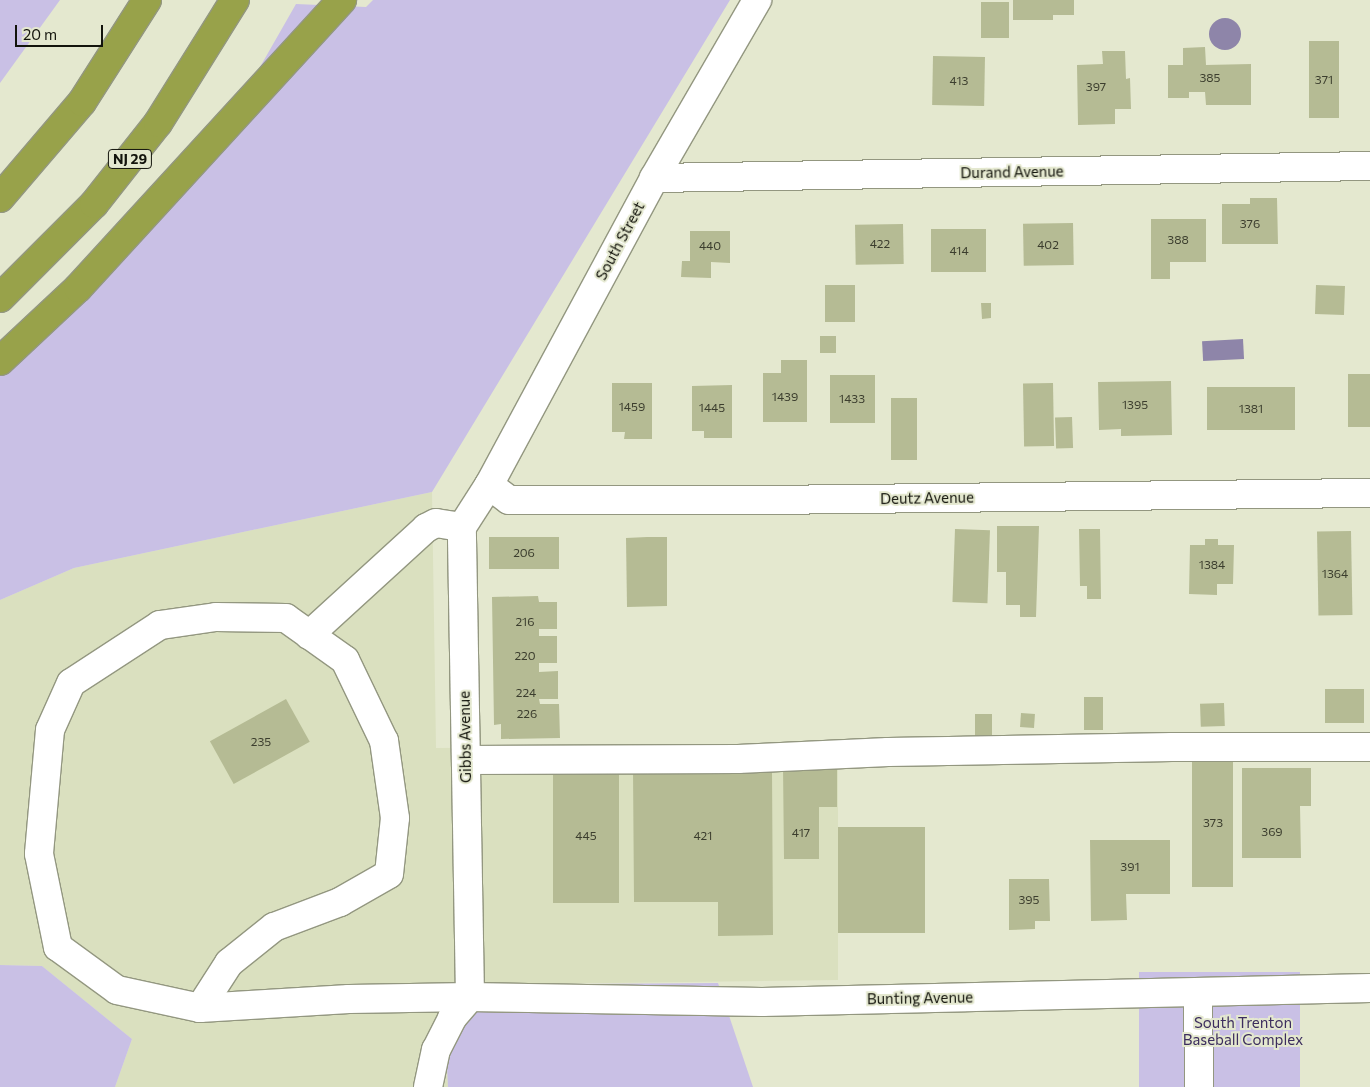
<!DOCTYPE html>
<style>
body{margin:0}
#map{position:relative;width:1370px;height:1087px;overflow:hidden;background:#e4e8cf;font-family:Commissioner,sans-serif}
div>[style]{position:absolute}
.built>*{inset:0;background:#dae0bf}
.green>*{inset:0;background:#c9c0e5;transform-origin:0 0}
.water>*{inset:0;background:#8e85a9;transform-origin:0 0}
.round{border-radius:50%}
.building>*{inset:0;background:#b5bb94;transform-origin:0 0}
.roads{filter:drop-shadow(1px 0 #939780) drop-shadow(-1px 0 #939780) drop-shadow(0 1px #939780) drop-shadow(0 -1px #939780)}
.minor>*{height:28px;margin:-14px;padding:0 14px;transform-origin:14px;border-radius:14px;background:#fff}
.highway>*{height:28px;margin:-14px;padding:0 14px;transform-origin:14px;border-radius:14px;background:#98a24a}
span{translate:-50% -50%;white-space:nowrap;text-align:center;line-height:1.15;-webkit-text-stroke:4px #e4e8cf;paint-order:stroke}
.number-label{font-size:12px;color:#3c3e2e}
.number-label span{-webkit-text-stroke-width:0}
.shield-label span{padding:1px 4px;background:#e4e8cf;border:1px solid;border-radius:4px;-webkit-text-stroke-width:0}
.shield-label{font-size:14px;color:#13140c;font-weight:700}
.street-label{font-size:15px;color:#13140c}
.park-label{font-size:15px;color:#3c2d5e}
.scale{position:absolute;left:15px;top:25px;width:88px;height:22px;box-sizing:border-box;border:2px solid #13140c;border-top:0;padding-left:6px;font-size:15px;line-height:18px;white-space:nowrap;color:#13140c;-webkit-text-stroke:4px #e4e8cf;paint-order:stroke}
</style>
<div id="map">
<div class="built">
<div style="clip-path:polygon(432px 492px,436px 748px,838px 745px,838px 980px,443px 985px,448px 1087px,115px 1087px,132px 1039px,42px 966px,0 965px,0 600px,74px 568px)"></div>
</div>
<div class="green">
<div style="clip-path:polygon(0 0,60px 0,0 83px)"></div>
<div style="clip-path:polygon(373px 0,730px 0,432px 492px,74px 568px,0 600px,0 360px,228px 123px,296px 4px,366px 7px)"></div>
<div style="clip-path:polygon(0 965px,42px 966px,132px 1039px,115px 1087px,0 1087px)"></div>
<div style="left:1300px;top:972px;width:115px;height:161px;rotate:90deg"></div>
<div style="clip-path:polygon(718px 983px,753px 1087px,448px 1087px,443px 985px)"></div>
</div>
<div class="water">
<div class="round" style="left:1209px;top:18px;width:32px;height:32px"></div>
<div style="left:1243px;top:339px;width:20px;height:41px;rotate:87deg"></div>
</div>
<div class="building">
<div style="clip-path:polygon(1013px 0,1074px 0,1074px 15px,1053px 15px,1053px 20px,1013px 20px)"></div>
<div style="left:981px;top:2px;width:28px;height:36px"></div>
<div style="left:1309px;top:41px;width:30px;height:77px"></div>
<div style="clip-path:polygon(1205px 47px,1206px 65px,1251px 64px,1251px 105px,1206px 105px,1205px 92px,1189px 92px,1189px 98px,1168px 98px,1168px 65px,1183px 65px,1183px 48px)"></div>
<div style="clip-path:polygon(1102px 51px,1125px 51px,1126px 79px,1130px 78px,1131px 109px,1115px 109px,1115px 124px,1078px 125px,1077px 65px,1103px 64px)"></div>
<div style="left:933px;top:56px;width:52px;height:49px;rotate:1deg"></div>
<div style="clip-path:polygon(1250px 198px,1277px 198px,1278px 244px,1222px 244px,1222px 204px,1250px 204px)"></div>
<div style="clip-path:polygon(1151px 219px,1206px 219px,1206px 262px,1170px 262px,1170px 279px,1151px 279px)"></div>
<div style="left:1073px;top:223px;width:42px;height:50px;rotate:89deg"></div>
<div style="left:903px;top:224px;width:40px;height:48px;rotate:89deg"></div>
<div style="left:986px;top:229px;width:43px;height:55px;rotate:90deg"></div>
<div style="clip-path:polygon(690px 231px,730px 231px,730px 263px,711px 262px,711px 278px,681px 277px,682px 261px,690px 261px)"></div>
<div style="left:825px;top:285px;width:30px;height:37px"></div>
<div style="left:1316px;top:285px;width:29px;height:29px;rotate:2deg"></div>
<div style="clip-path:polygon(981px 303px,991px 303px,991px 318px,982px 319px)"></div>
<div style="left:820px;top:336px;width:16px;height:17px"></div>
<div style="clip-path:polygon(781px 360px,807px 360px,807px 422px,763px 422px,763px 373px,781px 373px)"></div>
<div style="left:1348px;top:374px;width:22px;height:53px"></div>
<div style="left:830px;top:375px;width:45px;height:48px"></div>
<div style="clip-path:polygon(1171px 381px,1172px 435px,1121px 436px,1121px 429px,1099px 430px,1098px 382px)"></div>
<div style="clip-path:polygon(612px 383px,652px 383px,652px 439px,624px 439px,625px 432px,612px 432px)"></div>
<div style="left:1053px;top:383px;width:63px;height:30px;rotate:89deg"></div>
<div style="clip-path:polygon(732px 385px,732px 438px,704px 438px,704px 431px,692px 431px,692px 386px)"></div>
<div style="left:1207px;top:387px;width:88px;height:43px"></div>
<div style="left:891px;top:398px;width:26px;height:62px"></div>
<div style="left:1072px;top:417px;width:31px;height:17px;rotate:88deg"></div>
<div style="clip-path:polygon(997px 526px,1039px 526px,1036px 617px,1020px 617px,1020px 605px,1006px 605px,1006px 572px,997px 572px)"></div>
<div style="left:955px;top:529px;width:35px;height:73px;rotate:2deg"></div>
<div style="clip-path:polygon(1079px 529px,1100px 529px,1101px 599px,1087px 599px,1087px 586px,1080px 586px)"></div>
<div style="left:1351px;top:531px;width:84px;height:34px;rotate:89deg"></div>
<div style="left:559px;top:537px;width:32px;height:70px;rotate:90deg"></div>
<div style="clip-path:polygon(647px 537px,667px 537px,667px 606px,627px 607px,626px 538px)"></div>
<div style="clip-path:polygon(1205px 539px,1218px 539px,1218px 545px,1234px 545px,1233px 584px,1217px 584px,1217px 595px,1189px 594px,1190px 545px,1205px 545px)"></div>
<div style="clip-path:polygon(538px 596px,539px 602px,557px 602px,557px 629px,539px 629px,539px 636px,557px 636px,557px 663px,539px 663px,539px 672px,558px 671px,558px 699px,539px 699px,540px 704px,559px 704px,560px 738px,501px 739px,501px 724px,494px 725px,492px 597px)"></div>
<div style="left:1325px;top:689px;width:39px;height:34px"></div>
<div style="left:1084px;top:697px;width:19px;height:33px"></div>
<div style="left:286px;top:699px;width:49px;height:87px;rotate:61deg"></div>
<div style="left:1224px;top:703px;width:23px;height:24px;rotate:88deg"></div>
<div style="left:1021px;top:713px;width:14px;height:14px;rotate:4deg"></div>
<div style="left:975px;top:714px;width:17px;height:23px"></div>
<div style="left:1192px;top:759px;width:41px;height:128px"></div>
<div style="clip-path:polygon(837px 765px,837px 807px,819px 807px,819px 859px,784px 859px,783px 766px)"></div>
<div style="clip-path:polygon(1242px 768px,1311px 768px,1311px 806px,1300px 806px,1301px 858px,1242px 858px)"></div>
<div style="clip-path:polygon(772px 769px,773px 935px,718px 936px,718px 902px,634px 902px,633px 770px)"></div>
<div style="left:553px;top:770px;width:66px;height:133px"></div>
<div style="left:925px;top:827px;width:106px;height:87px;rotate:90deg"></div>
<div style="clip-path:polygon(1090px 840px,1170px 840px,1170px 894px,1126px 894px,1127px 920px,1091px 921px)"></div>
<div style="clip-path:polygon(1009px 879px,1049px 879px,1050px 921px,1035px 921px,1035px 929px,1009px 930px)"></div>
</div>
<div class="roads">
<div class="minor">
<div style="left:654px;top:178px;width:716px;rotate:-0.96deg"></div>
<div style="left:489px;top:485px;width:25px;rotate:37deg"></div>
<div style="left:509px;top:500px;width:258px"></div>
<div style="left:767px;top:500px;width:603px;rotate:-0.67deg"></div>
<div style="left:309px;top:635px;width:159px;rotate:-42.4deg"></div>
<div style="left:426px;top:528px;width:11px;rotate:-27deg"></div>
<div style="left:436px;top:523px;width:26px;rotate:9deg"></div>
<div style="left:466px;top:760px;width:272px;rotate:-0.2deg"></div>
<div style="left:738px;top:759px;width:150px;rotate:-2.7deg"></div>
<div style="left:888px;top:752px;width:284px;rotate:-1deg"></div>
<div style="left:1172px;top:747px;width:198px"></div>
<div style="left:1198px;top:992px;width:95px;rotate:89.4deg"></div>
<div style="left:470px;top:997px;width:470px;rotate:-91deg"></div>
<div style="left:462px;top:527px;width:50px;rotate:-57.3deg"></div>
<div style="left:489px;top:485px;width:349px;rotate:-61.7deg"></div>
<div style="left:654px;top:178px;width:206px;rotate:-59.9deg"></div>
<div style="left:200px;top:1008px;width:54px;rotate:-57.2deg"></div>
<div style="left:229px;top:963px;width:58px;rotate:-38.7deg"></div>
<div style="left:274px;top:927px;width:71px;rotate:-20.7deg"></div>
<div style="left:340px;top:902px;width:56px;rotate:-29.7deg"></div>
<div style="left:389px;top:874px;width:56px;rotate:-83.9deg"></div>
<div style="left:395px;top:818px;width:78px;rotate:-98.1deg"></div>
<div style="left:384px;top:741px;width:90px;rotate:-115.7deg"></div>
<div style="left:345px;top:660px;width:72px;rotate:-144.6deg"></div>
<div style="left:286px;top:618px;width:70px;rotate:-179.2deg"></div>
<div style="left:216px;top:617px;width:57px;rotate:171.9deg"></div>
<div style="left:160px;top:625px;width:106px;rotate:146.9deg"></div>
<div style="left:71px;top:683px;width:51px;rotate:114.1deg"></div>
<div style="left:50px;top:730px;width:124px;rotate:95.1deg"></div>
<div style="left:39px;top:854px;width:95px;rotate:78.5deg"></div>
<div style="left:58px;top:947px;width:73px;rotate:36.1deg"></div>
<div style="left:117px;top:990px;width:85px;rotate:12.2deg"></div>
<div style="left:200px;top:1008px;width:149px;rotate:-3.5deg"></div>
<div style="left:349px;top:999px;width:121px;rotate:-0.9deg"></div>
<div style="left:470px;top:997px;width:292px;rotate:1deg"></div>
<div style="left:762px;top:1002px;width:608px;rotate:-1.32deg"></div>
<div style="left:428px;top:1087px;width:38px;rotate:-78deg"></div>
<div style="left:436px;top:1050px;width:36px;rotate:-63deg"></div>
<div style="left:452px;top:1018px;width:28px;rotate:-49deg"></div>
</div>
<div class="highway">
<div style="left:0;top:198px;width:126px;rotate:-49.5deg"></div>
<div style="left:82px;top:102px;width:121px;rotate:-57.5deg"></div>
<div style="left:0;top:298px;width:133px;rotate:-45deg"></div>
<div style="left:94px;top:204px;width:103px;rotate:-51.7deg"></div>
<div style="left:158px;top:123px;width:145px;rotate:-58deg"></div>
<div style="left:0;top:361px;width:107px;rotate:-43.1deg"></div>
<div style="left:78px;top:288px;width:391px;rotate:-47.5deg"></div>
</div>
</div>
<div class="number-label">
<span style="left:1210px;top:78px">385</span>
<span style="left:1324px;top:80px">371</span>
<span style="left:959px;top:81px">413</span>
<span style="left:1096px;top:87px">397</span>
<span style="left:1250px;top:224px">376</span>
<span style="left:1178px;top:240px">388</span>
<span style="left:880px;top:244px">422</span>
<span style="left:1048px;top:245px">402</span>
<span style="left:710px;top:246px">440</span>
<span style="left:959px;top:251px">414</span>
<span style="left:785px;top:397px">1439</span>
<span style="left:852px;top:399px">1433</span>
<span style="left:1135px;top:405px">1395</span>
<span style="left:632px;top:407px">1459</span>
<span style="left:712px;top:408px">1445</span>
<span style="left:1251px;top:409px">1381</span>
<span style="left:524px;top:553px">206</span>
<span style="left:1212px;top:565px">1384</span>
<span style="left:1335px;top:574px">1364</span>
<span style="left:525px;top:622px">216</span>
<span style="left:525px;top:656px">220</span>
<span style="left:526px;top:693px">224</span>
<span style="left:527px;top:714px">226</span>
<span style="left:261px;top:742px">235</span>
<span style="left:1213px;top:823px">373</span>
<span style="left:1272px;top:832px">369</span>
<span style="left:801px;top:833px">417</span>
<span style="left:586px;top:836px">445</span>
<span style="left:703px;top:836px">421</span>
<span style="left:1130px;top:867px">391</span>
<span style="left:1029px;top:900px">395</span>
</div>
<div class="shield-label">
<span style="left:130px;top:159px">NJ 29</span>
</div>
<div class="street-label">
<span style="left:1012px;top:172px;rotate:-1deg">Durand Avenue</span>
<span style="left:620px;top:241px;rotate:-62deg">South Street</span>
<span style="left:927px;top:498px;rotate:-1deg">Deutz Avenue</span>
<span style="left:465px;top:737px;rotate:-91deg">Gibbs Avenue</span>
<span style="left:920px;top:998px;rotate:-1deg">Bunting Avenue</span>
</div>
<div class="park-label">
<span style="left:1243px;top:1031px">South Trenton<br>Baseball Complex</span>
</div>
<div class="scale">20 m</div>
</div>
